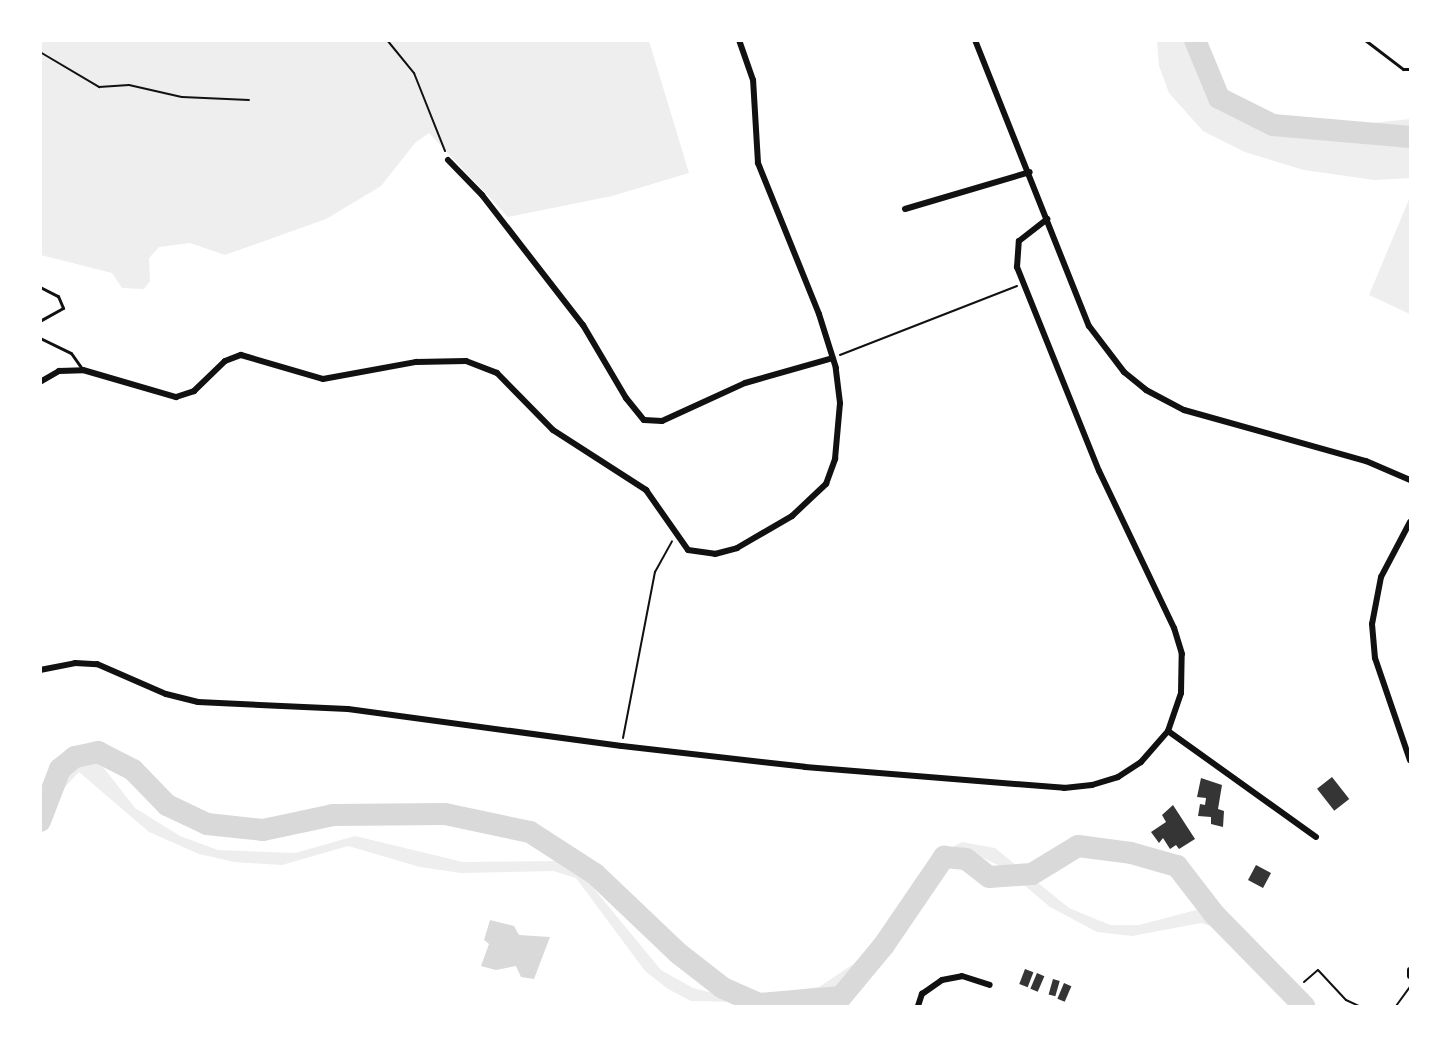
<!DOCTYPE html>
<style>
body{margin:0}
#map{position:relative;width:1451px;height:1047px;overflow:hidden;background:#fff;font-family:"Public Sans",sans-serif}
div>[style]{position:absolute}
.green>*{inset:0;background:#eee}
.water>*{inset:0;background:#d9d9d9}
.river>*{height:22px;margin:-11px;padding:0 11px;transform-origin:11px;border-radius:11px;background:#d9d9d9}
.building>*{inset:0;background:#353535;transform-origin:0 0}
.path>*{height:2px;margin:-1px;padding:0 1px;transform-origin:1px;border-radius:1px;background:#111}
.service>*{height:3px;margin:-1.5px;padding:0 1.5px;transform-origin:1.5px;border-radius:1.5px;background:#111}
.minor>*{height:6px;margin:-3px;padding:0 3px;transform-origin:3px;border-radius:3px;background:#111}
span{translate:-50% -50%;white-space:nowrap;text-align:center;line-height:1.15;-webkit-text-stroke:5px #fff;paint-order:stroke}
.frame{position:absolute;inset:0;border:42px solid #fff;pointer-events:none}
</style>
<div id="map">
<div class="green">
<div style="clip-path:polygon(41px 41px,649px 41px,689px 173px,612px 196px,508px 217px,429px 133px,415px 143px,381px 186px,326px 219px,225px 255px,190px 243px,159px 247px,149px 258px,150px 281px,144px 289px,122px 288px,112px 273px,41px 255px)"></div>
<div style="clip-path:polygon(1157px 41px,1199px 41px,1220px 88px,1245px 113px,1265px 122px,1335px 127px,1410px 119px,1410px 178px,1374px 180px,1304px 170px,1245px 152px,1203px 131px,1169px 93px,1159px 66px)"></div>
<div style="clip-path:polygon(1410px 197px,1410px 314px,1369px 295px)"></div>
<div style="clip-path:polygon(69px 758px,91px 760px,103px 767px,135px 808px,180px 836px,218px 850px,295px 853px,355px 836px,463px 862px,571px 861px,661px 970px,693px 988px,709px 992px,771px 993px,819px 987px,855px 963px,888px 929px,914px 881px,935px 856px,962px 842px,995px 848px,1069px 908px,1110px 925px,1139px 925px,1196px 910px,1225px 920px,1317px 1006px,1298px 1006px,1263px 966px,1220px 929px,1201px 923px,1132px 936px,1097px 932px,1050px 907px,1004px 868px,977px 855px,961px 855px,932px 872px,899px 928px,851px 979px,834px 990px,812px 1001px,791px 1003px,691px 1001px,668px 989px,645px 971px,576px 878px,553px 871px,461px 873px,420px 867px,348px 846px,282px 865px,234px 862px,199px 854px,149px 832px,79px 772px,41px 812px,41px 786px)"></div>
</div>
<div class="water">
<div style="clip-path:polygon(490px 920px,514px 926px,519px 935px,550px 937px,534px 979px,521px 977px,516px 966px,496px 970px,481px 966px,489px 944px,484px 940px)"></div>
</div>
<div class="river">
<div style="left:1195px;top:40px;width:63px;rotate:67.5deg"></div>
<div style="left:1219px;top:98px;width:60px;rotate:26.6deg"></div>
<div style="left:1273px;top:125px;width:138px;rotate:5deg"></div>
<div style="left:40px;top:821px;width:56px;rotate:-69deg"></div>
<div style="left:60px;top:769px;width:19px;rotate:-39deg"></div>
<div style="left:75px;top:757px;width:24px;rotate:-12deg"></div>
<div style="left:98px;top:752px;width:39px;rotate:27deg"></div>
<div style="left:133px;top:770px;width:49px;rotate:45.8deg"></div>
<div style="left:167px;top:805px;width:44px;rotate:25.4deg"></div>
<div style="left:207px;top:824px;width:56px;rotate:6.1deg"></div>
<div style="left:263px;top:830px;width:72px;rotate:-12.1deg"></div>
<div style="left:333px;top:815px;width:112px;rotate:-0.5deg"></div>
<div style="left:445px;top:814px;width:87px;rotate:12deg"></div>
<div style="left:530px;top:832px;width:77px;rotate:32.9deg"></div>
<div style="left:595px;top:874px;width:115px;rotate:43.6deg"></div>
<div style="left:678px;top:953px;width:57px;rotate:37.9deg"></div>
<div style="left:723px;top:988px;width:39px;rotate:24deg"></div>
<div style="left:759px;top:1004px;width:82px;rotate:-4.9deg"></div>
<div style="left:841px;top:997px;width:67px;rotate:-50.4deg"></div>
<div style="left:884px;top:945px;width:107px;rotate:-55.7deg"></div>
<div style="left:944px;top:857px;width:22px;rotate:5deg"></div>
<div style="left:966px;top:859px;width:29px;rotate:38deg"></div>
<div style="left:989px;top:877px;width:43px;rotate:-4deg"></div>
<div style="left:1032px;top:874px;width:54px;rotate:-31.3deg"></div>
<div style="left:1078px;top:846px;width:53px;rotate:7.5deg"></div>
<div style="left:1131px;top:853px;width:48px;rotate:15.8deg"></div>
<div style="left:1177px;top:866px;width:61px;rotate:52.4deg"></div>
<div style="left:1214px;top:914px;width:129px;rotate:45.6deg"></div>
</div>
<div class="building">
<div style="left:1332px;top:777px;width:28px;height:19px;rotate:52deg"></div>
<div style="clip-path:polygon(1201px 778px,1222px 785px,1218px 809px,1224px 811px,1223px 827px,1211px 824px,1211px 817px,1198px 816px,1200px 804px,1205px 805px,1206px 798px,1197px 797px)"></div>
<div style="clip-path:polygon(1173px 805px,1195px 839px,1179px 849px,1176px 845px,1170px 849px,1163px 838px,1159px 843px,1151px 832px,1166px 822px,1162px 815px)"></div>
<div style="left:1256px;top:865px;width:17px;height:17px;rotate:28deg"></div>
<div style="left:1025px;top:969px;width:9px;height:16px;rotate:21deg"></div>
<div style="left:1037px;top:973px;width:8px;height:17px;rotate:23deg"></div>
<div style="left:1053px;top:979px;width:7px;height:16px;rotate:16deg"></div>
<div style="left:1064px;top:983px;width:8px;height:17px;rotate:23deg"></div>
</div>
<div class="path">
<div style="left:387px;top:40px;width:43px;rotate:50.7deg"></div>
<div style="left:414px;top:73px;width:84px;rotate:68.3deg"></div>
<div style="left:40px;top:52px;width:69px;rotate:30.7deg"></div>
<div style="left:99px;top:87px;width:30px;rotate:-4deg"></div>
<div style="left:129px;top:85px;width:54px;rotate:12.8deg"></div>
<div style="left:182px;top:97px;width:67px;rotate:2.6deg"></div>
<div style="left:840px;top:355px;width:190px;rotate:-21.3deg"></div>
<div style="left:623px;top:738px;width:169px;rotate:-79.1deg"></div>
<div style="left:655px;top:572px;width:35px;rotate:-61deg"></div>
<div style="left:1304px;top:982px;width:18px;rotate:-41deg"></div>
<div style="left:1318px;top:970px;width:41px;rotate:47deg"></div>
<div style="left:1346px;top:1000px;width:14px;rotate:25deg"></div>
<div style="left:1396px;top:1006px;width:24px;rotate:-54deg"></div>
</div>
<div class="service">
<div style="left:1365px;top:40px;width:48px;rotate:37.3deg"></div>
<div style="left:1403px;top:69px;width:7px"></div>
<div style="left:40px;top:287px;width:20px;rotate:27deg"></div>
<div style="left:58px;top:296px;width:13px;rotate:67deg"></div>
<div style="left:63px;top:308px;width:26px;rotate:151deg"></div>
<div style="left:40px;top:338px;width:34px;rotate:26deg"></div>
<div style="left:71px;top:353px;width:21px;rotate:55deg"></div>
</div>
<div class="minor">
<div style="left:975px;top:40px;width:308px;rotate:68.3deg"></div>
<div style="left:1089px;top:326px;width:58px;rotate:52.7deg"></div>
<div style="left:1124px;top:372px;width:28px;rotate:39deg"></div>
<div style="left:1146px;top:390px;width:43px;rotate:27.8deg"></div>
<div style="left:1184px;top:410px;width:189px;rotate:15.7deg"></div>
<div style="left:1366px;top:461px;width:48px;rotate:23.4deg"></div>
<div style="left:448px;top:160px;width:49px;rotate:45.8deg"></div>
<div style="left:482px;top:195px;width:165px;rotate:52.2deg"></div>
<div style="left:583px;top:325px;width:85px;rotate:59.5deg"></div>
<div style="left:626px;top:398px;width:28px;rotate:51deg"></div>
<div style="left:644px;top:420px;width:18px;rotate:3deg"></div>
<div style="left:662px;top:421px;width:91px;rotate:-24.6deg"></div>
<div style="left:745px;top:383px;width:91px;rotate:-15.9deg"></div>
<div style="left:905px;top:209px;width:130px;rotate:-16.5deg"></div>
<div style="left:40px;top:382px;width:22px;rotate:-30deg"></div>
<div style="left:59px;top:371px;width:24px;rotate:-2deg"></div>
<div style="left:83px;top:370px;width:97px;rotate:16.2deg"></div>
<div style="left:176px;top:397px;width:19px;rotate:-18deg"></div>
<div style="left:194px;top:391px;width:43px;rotate:-44.1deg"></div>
<div style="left:225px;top:361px;width:17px;rotate:-21deg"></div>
<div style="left:241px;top:355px;width:85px;rotate:16.3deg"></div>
<div style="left:323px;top:379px;width:95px;rotate:-10.4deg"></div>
<div style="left:416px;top:362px;width:50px;rotate:-1.1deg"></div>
<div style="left:466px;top:361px;width:33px;rotate:21deg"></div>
<div style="left:497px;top:373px;width:80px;rotate:45.5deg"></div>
<div style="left:553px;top:430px;width:111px;rotate:32.8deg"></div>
<div style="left:646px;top:490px;width:73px;rotate:55deg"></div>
<div style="left:688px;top:550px;width:27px;rotate:8deg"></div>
<div style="left:715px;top:554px;width:23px;rotate:-15deg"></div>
<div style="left:737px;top:548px;width:64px;rotate:-30.2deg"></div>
<div style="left:792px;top:516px;width:47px;rotate:-43.3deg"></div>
<div style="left:826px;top:484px;width:27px;rotate:-70deg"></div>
<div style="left:835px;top:459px;width:56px;rotate:-84.9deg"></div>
<div style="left:840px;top:403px;width:35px;rotate:-97deg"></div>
<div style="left:836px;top:368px;width:57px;rotate:-107.5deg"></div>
<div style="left:819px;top:314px;width:163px;rotate:-112deg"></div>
<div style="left:758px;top:163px;width:83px;rotate:-93.4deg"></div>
<div style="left:753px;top:80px;width:42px;rotate:-109.3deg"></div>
<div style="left:1410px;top:522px;width:62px;rotate:117.8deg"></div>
<div style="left:1381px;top:577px;width:48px;rotate:100.8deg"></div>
<div style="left:1372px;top:624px;width:34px;rotate:85deg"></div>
<div style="left:1375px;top:658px;width:108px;rotate:71.1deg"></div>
<div style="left:40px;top:670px;width:36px;rotate:-11deg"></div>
<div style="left:75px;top:663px;width:22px;rotate:3deg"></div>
<div style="left:97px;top:664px;width:75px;rotate:23.5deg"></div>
<div style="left:166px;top:694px;width:33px;rotate:14deg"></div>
<div style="left:198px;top:702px;width:150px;rotate:2.7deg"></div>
<div style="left:348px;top:709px;width:276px;rotate:7.7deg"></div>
<div style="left:622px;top:746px;width:184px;rotate:6.5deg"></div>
<div style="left:805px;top:767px;width:260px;rotate:4.6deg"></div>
<div style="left:1064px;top:788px;width:28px;rotate:-6deg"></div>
<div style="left:1092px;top:785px;width:27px;rotate:-17deg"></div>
<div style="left:1118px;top:777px;width:27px;rotate:-33deg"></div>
<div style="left:1141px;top:762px;width:41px;rotate:-48.9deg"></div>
<div style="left:1168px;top:731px;width:40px;rotate:-71.1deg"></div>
<div style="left:1181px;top:693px;width:39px;rotate:-89deg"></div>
<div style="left:1182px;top:654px;width:27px;rotate:-107deg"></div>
<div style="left:1174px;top:628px;width:174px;rotate:-115.5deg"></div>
<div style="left:1099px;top:471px;width:220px;rotate:-111.9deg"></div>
<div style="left:1017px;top:267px;width:26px;rotate:-86deg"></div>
<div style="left:1019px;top:241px;width:36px;rotate:-38deg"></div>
<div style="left:1168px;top:731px;width:182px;rotate:35.6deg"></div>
<div style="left:1410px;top:970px;width:6px;rotate:90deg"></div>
<div style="left:918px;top:1006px;width:13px;rotate:-72deg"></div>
<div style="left:922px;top:994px;width:24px;rotate:-35deg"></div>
<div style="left:942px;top:980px;width:20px;rotate:-11deg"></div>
<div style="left:962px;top:976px;width:29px;rotate:18deg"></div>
</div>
<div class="frame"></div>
</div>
